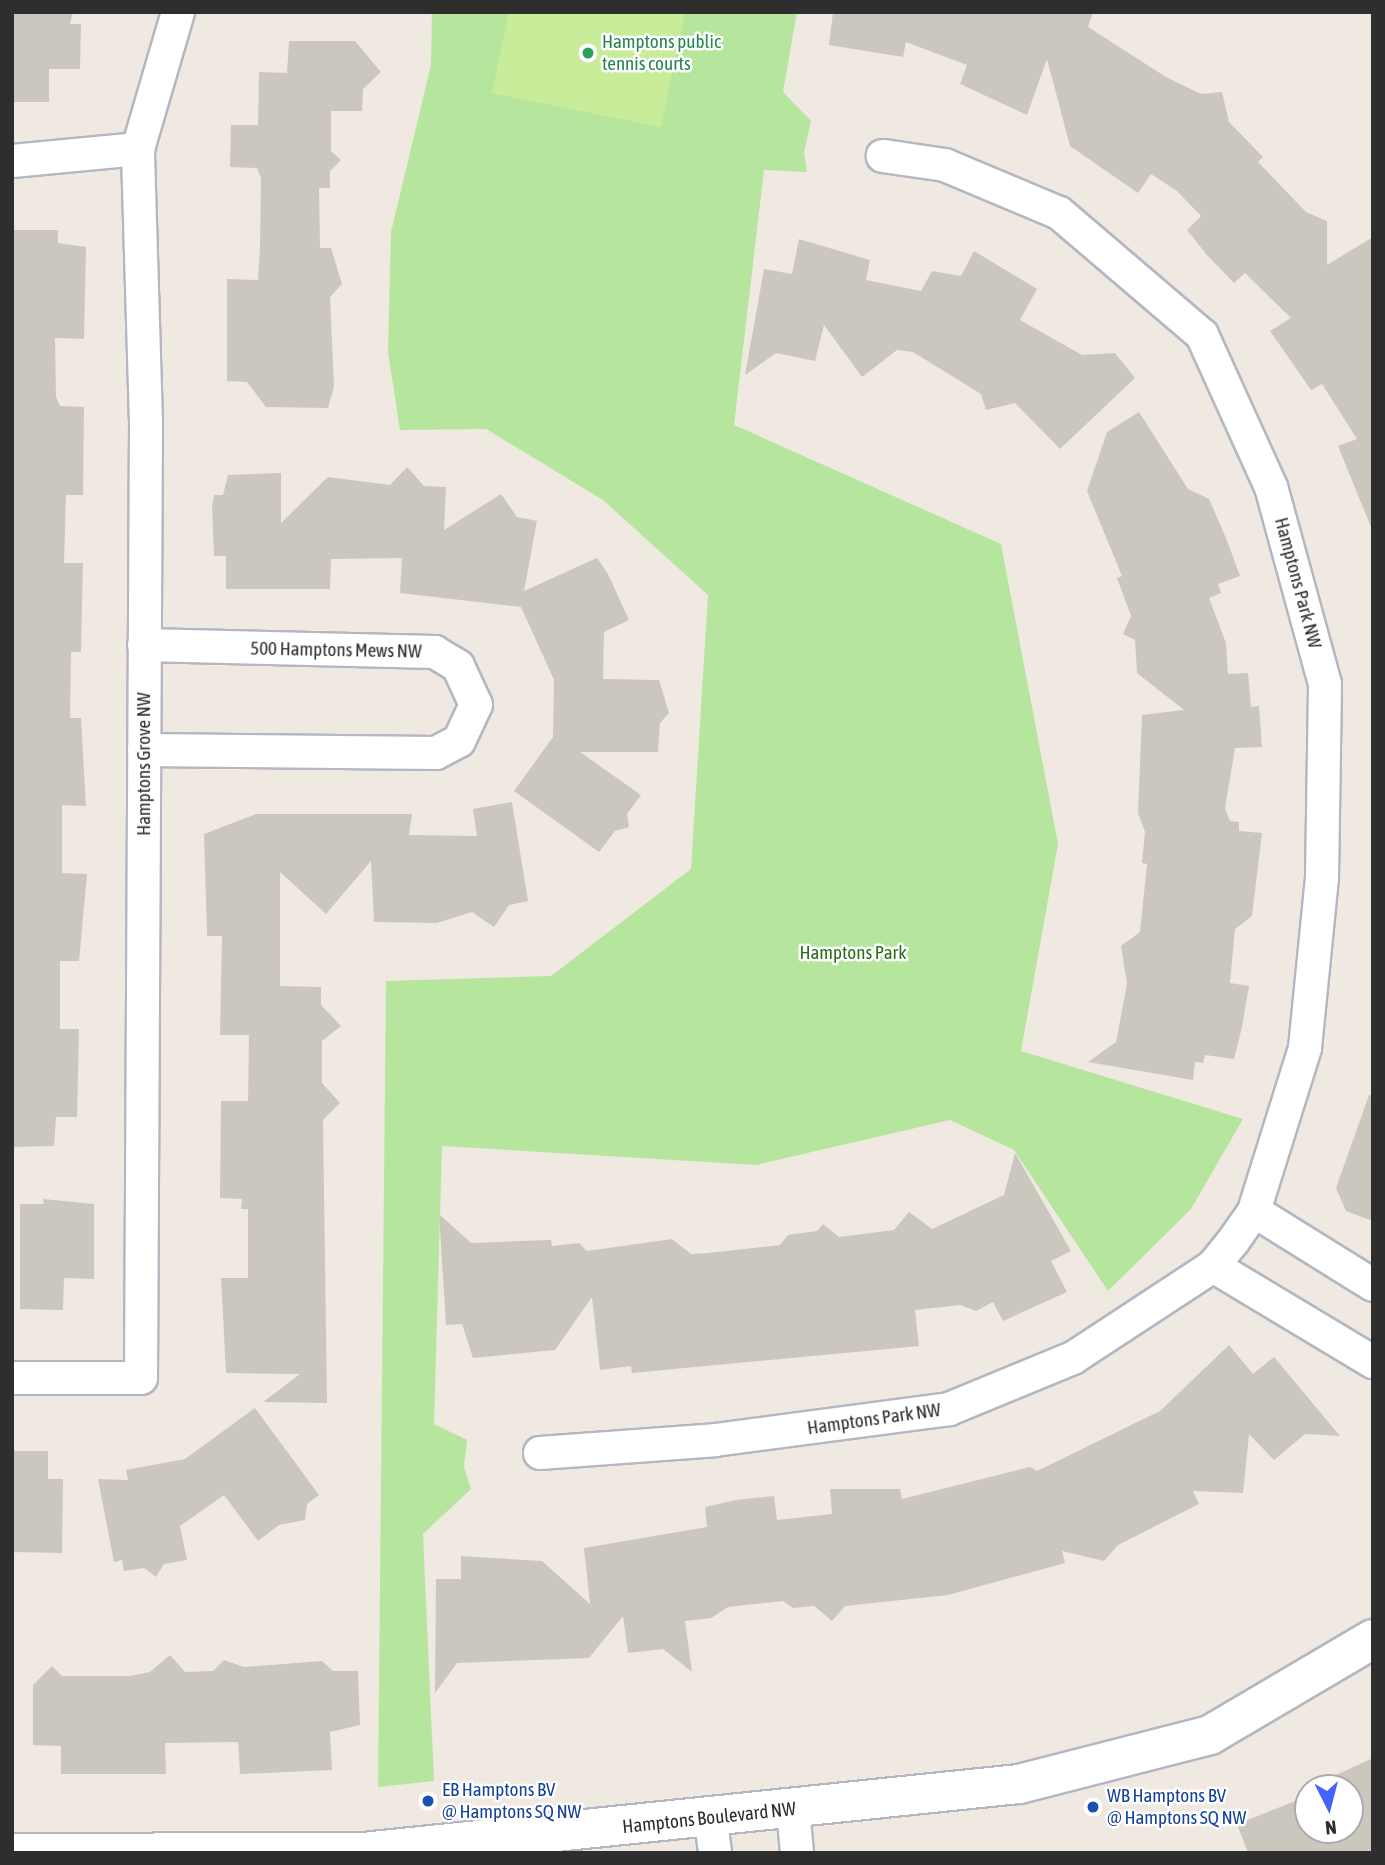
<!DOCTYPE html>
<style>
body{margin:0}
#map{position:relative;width:1385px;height:1865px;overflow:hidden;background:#efe9e1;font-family:"Asap Condensed",sans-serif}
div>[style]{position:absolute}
.green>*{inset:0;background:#b6e59e}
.pitch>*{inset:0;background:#c9ec9a}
.building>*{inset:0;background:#cbc7bf}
.roads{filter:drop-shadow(2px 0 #b4b7c1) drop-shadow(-2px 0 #b4b7c1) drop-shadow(0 2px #b4b7c1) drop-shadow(0 -2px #b4b7c1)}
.minor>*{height:32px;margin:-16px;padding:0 16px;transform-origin:16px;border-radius:16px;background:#fff}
.tertiary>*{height:38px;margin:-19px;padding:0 19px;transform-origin:19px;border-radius:19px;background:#fff}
.dots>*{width:19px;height:19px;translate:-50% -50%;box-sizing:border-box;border:4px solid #fff;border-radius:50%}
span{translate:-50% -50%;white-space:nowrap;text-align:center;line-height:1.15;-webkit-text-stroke:5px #fff;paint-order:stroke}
.leisure-label{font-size:19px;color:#27864d}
.left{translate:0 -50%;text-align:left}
.street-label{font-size:19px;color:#2e2e2e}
.park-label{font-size:19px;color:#2c6e1b}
.transit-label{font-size:19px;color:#164399}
.frame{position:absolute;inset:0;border:14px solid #2e2e2e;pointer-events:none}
.north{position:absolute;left:1294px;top:1774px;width:70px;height:70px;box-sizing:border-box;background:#fff;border:2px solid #ababab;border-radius:50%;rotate:174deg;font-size:19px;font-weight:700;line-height:28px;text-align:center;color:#2e2e2e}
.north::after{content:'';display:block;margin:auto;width:24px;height:32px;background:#4264fb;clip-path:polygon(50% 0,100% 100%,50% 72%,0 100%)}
</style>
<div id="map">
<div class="green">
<div style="clip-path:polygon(432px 12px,797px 12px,783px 92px,811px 121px,804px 152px,807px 172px,764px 170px,734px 425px,1001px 544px,1058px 844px,1021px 1051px,1243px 1119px,1191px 1209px,1108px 1291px,1014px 1150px,950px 1120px,756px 1165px,442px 1146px,434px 1424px,467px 1440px,464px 1467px,471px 1489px,423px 1534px,434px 1781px,378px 1787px,386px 981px,551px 976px,691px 869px,708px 595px,603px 500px,486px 429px,400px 430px,388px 352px,391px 232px,431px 65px)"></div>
</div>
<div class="pitch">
<div style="clip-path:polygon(509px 12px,685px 12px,661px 127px,492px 93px)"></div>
</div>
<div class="building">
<div style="clip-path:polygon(12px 12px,73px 12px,70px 24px,81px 24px,80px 69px,49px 69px,49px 102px,12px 102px)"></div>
<div style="clip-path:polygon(833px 12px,1093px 12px,1088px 27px,1166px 77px,1201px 94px,1222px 92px,1229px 122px,1263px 157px,1258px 162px,1306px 212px,1327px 221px,1327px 265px,1373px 237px,1373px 532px,1338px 446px,1357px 439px,1322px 384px,1311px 390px,1270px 331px,1291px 318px,1245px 273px,1234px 283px,1207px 255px,1187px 230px,1201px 216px,1177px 191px,1151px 174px,1138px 193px,1070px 146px,1047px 59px,1027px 115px,960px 84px,967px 65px,906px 42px,903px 57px,829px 45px)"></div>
<div style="clip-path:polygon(289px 41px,355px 41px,381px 72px,363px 89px,362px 111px,331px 111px,331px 151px,341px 160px,330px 171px,330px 188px,319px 188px,320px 248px,331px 248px,342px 284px,330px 297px,334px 387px,328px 408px,266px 407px,247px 382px,227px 381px,227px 279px,258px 280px,260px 247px,261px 178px,257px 168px,230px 167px,231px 125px,258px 125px,259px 72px,287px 73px)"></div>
<div style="clip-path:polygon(12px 230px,58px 230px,58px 243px,86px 247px,84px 339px,55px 338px,56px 397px,60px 406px,84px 407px,83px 495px,66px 495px,64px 563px,83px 563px,81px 652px,71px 652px,70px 718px,81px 718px,86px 806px,62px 805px,62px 873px,87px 874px,79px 961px,60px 961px,60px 1029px,79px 1029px,77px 1117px,56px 1117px,54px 1146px,12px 1147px)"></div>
<div style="clip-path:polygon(799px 239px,870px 260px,866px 280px,921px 291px,932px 271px,961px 276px,974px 251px,1037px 289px,1020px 320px,1082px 355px,1115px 353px,1135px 378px,1060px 449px,1015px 403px,986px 410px,981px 394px,913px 352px,897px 350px,862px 377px,824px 325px,815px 361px,776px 353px,745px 375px,764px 269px,792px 274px)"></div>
<div style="clip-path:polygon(1139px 412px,1188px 489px,1209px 499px,1226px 538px,1240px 576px,1218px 584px,1221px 593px,1209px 598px,1226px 643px,1228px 674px,1248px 673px,1251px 707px,1259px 706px,1262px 747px,1235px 748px,1225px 808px,1230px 821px,1239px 822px,1239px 831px,1262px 833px,1252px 916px,1235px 929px,1230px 983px,1249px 986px,1242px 1027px,1234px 1059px,1205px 1055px,1203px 1063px,1195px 1062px,1193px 1080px,1088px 1062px,1116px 1042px,1127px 984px,1121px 946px,1140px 932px,1147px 864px,1142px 863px,1145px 832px,1138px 813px,1142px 715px,1184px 710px,1137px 673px,1135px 640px,1123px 634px,1131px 616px,1117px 578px,1122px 576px,1087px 491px,1107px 432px)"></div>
<div style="clip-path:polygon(407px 467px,424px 486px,446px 487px,444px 530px,501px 494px,517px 517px,537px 521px,524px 591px,597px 558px,608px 574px,629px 620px,604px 632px,603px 679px,659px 680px,669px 713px,660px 723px,658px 752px,580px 752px,641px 795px,627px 814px,629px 827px,615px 831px,599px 852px,514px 791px,553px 737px,554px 680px,521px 607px,400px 593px,402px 558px,331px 559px,330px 589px,226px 589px,226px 556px,214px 556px,212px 507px,214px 495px,223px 495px,228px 475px,281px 473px,281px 523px,328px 477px,390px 485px)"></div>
<div style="clip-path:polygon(512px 802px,528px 901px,509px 905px,494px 927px,472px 912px,437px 923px,374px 922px,371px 861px,326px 914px,280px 872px,280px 986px,321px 987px,321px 1005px,341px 1026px,322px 1041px,322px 1083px,340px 1103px,323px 1120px,327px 1403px,263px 1402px,300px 1374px,226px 1373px,221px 1278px,248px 1278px,248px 1209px,241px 1209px,242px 1199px,220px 1198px,221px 1101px,248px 1101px,249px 1035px,220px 1035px,222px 936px,207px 936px,204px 834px,256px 814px,412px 814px,409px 835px,477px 836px,473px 809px)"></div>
<div style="clip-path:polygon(1369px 1095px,1373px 1096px,1373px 1221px,1346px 1211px,1336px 1188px)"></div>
<div style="clip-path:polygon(1015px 1153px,1071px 1251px,1051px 1261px,1067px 1292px,1003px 1321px,993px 1302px,976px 1311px,960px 1305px,915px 1310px,919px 1346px,632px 1373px,631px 1366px,600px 1370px,592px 1297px,555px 1350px,473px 1358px,462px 1324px,446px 1325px,439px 1214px,471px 1243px,551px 1240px,552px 1246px,579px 1243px,587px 1251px,672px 1239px,691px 1254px,708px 1253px,780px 1245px,788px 1235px,817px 1231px,823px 1224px,839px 1237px,894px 1230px,909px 1212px,932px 1229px,1004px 1195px)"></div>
<div style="clip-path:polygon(43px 1199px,94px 1204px,94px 1279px,64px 1278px,63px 1310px,20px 1309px,20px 1204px,44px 1204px)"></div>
<div style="clip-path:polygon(1229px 1345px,1253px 1374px,1274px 1357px,1340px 1436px,1305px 1434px,1274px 1460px,1249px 1434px,1243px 1493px,1193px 1491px,1199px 1504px,1118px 1545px,1104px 1561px,1062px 1551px,1065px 1563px,948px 1595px,845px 1606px,832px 1621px,814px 1606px,793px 1608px,783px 1601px,728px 1607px,711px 1618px,685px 1621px,692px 1672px,663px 1649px,628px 1653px,623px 1616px,589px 1658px,457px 1663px,435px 1693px,436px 1579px,461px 1579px,461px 1556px,542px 1561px,590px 1604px,584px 1548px,707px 1527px,705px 1507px,736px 1500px,774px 1496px,777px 1520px,832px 1514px,830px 1489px,900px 1489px,902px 1499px,1030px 1467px,1037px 1471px,1160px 1411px)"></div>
<div style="clip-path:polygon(255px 1408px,319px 1495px,307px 1504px,305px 1520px,279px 1525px,258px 1541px,224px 1495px,180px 1526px,187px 1560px,164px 1564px,156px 1577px,144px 1568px,124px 1571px,122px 1560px,114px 1562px,98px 1479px,128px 1480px,126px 1470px,185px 1459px)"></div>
<div style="clip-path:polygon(12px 1451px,48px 1451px,48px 1479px,63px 1479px,62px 1553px,12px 1552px)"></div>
<div style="clip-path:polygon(170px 1655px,185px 1672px,213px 1671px,224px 1660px,244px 1667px,322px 1661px,333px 1671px,358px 1671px,360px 1725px,330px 1732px,332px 1770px,240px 1774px,238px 1742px,165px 1743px,166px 1774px,61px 1774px,61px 1746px,33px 1745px,33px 1685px,52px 1666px,62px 1676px,130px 1676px,150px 1672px)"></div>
<div style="clip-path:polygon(1373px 1758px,1373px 1853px,1248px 1853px,1237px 1824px,1308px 1796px,1308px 1830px,1350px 1830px,1350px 1788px,1312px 1786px)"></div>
</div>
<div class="roads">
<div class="minor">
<div style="left:12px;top:161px;width:127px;rotate:-5.4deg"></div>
<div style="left:144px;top:750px;width:292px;rotate:0.6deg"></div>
<div style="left:436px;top:753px;width:26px;rotate:-28deg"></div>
<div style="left:459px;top:741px;width:40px;rotate:-65deg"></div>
<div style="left:476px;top:705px;width:43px;rotate:-114.8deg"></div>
<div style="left:458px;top:666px;width:27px;rotate:-149deg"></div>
<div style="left:435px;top:652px;width:291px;rotate:-178.6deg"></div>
<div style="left:1254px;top:1211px;width:140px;rotate:31.9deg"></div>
<div style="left:1213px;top:1266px;width:187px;rotate:31deg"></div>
<div style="left:12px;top:1378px;width:129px"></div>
<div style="left:141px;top:1378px;width:955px;rotate:-89.7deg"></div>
<div style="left:146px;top:423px;width:274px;rotate:-91.7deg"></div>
<div style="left:138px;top:149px;width:143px;rotate:-73.7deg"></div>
<div style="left:540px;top:1453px;width:175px;rotate:-4.2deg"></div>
<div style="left:715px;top:1440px;width:236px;rotate:-7.5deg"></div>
<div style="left:949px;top:1409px;width:134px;rotate:-22.4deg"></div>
<div style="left:1073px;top:1358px;width:168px;rotate:-33.3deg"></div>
<div style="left:1213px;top:1266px;width:33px;rotate:-51deg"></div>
<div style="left:1234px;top:1240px;width:35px;rotate:-55deg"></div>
<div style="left:1254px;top:1211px;width:171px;rotate:-72.6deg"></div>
<div style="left:1305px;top:1048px;width:172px;rotate:-84.3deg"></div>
<div style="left:1322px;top:877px;width:193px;rotate:-89.1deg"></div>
<div style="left:1325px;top:684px;width:204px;rotate:-105.3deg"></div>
<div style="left:1271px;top:487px;width:167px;rotate:-114.4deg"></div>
<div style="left:1202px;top:335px;width:188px;rotate:-139.5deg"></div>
<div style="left:1059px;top:213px;width:124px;rotate:-157.2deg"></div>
<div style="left:945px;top:165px;width:63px;rotate:-171.7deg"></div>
<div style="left:793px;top:1809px;width:44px;rotate:84.8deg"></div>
<div style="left:711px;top:1820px;width:33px;rotate:83deg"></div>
</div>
<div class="tertiary">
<div style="left:12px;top:1853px;width:351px;rotate:-0.2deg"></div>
<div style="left:363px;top:1852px;width:660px;rotate:-5.92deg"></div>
<div style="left:1019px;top:1784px;width:197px;rotate:-14.4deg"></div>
<div style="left:1210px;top:1735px;width:189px;rotate:-30.5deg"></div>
</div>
</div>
<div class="dots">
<div style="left:588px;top:53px;background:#2e9e5b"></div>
<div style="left:428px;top:1801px;background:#1a4fb4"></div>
<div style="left:1093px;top:1807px;background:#1a4fb4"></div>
</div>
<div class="leisure-label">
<span class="left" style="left:602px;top:53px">Hamptons public<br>tennis courts</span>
</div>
<div class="street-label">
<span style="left:1298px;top:583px;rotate:75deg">Hamptons Park NW</span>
<span style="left:336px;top:650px;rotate:1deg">500 Hamptons Mews NW</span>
<span style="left:144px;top:764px;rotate:-90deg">Hamptons Grove NW</span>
<span style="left:874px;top:1419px;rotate:-8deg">Hamptons Park NW</span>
<span style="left:709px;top:1818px;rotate:-6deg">Hamptons Boulevard NW</span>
</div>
<div class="park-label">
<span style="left:853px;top:953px">Hamptons Park</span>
</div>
<div class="transit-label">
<span class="left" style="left:442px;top:1801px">EB Hamptons BV<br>@ Hamptons SQ NW</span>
<span class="left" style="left:1107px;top:1807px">WB Hamptons BV<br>@ Hamptons SQ NW</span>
</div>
<div class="frame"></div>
<div class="north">N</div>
</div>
